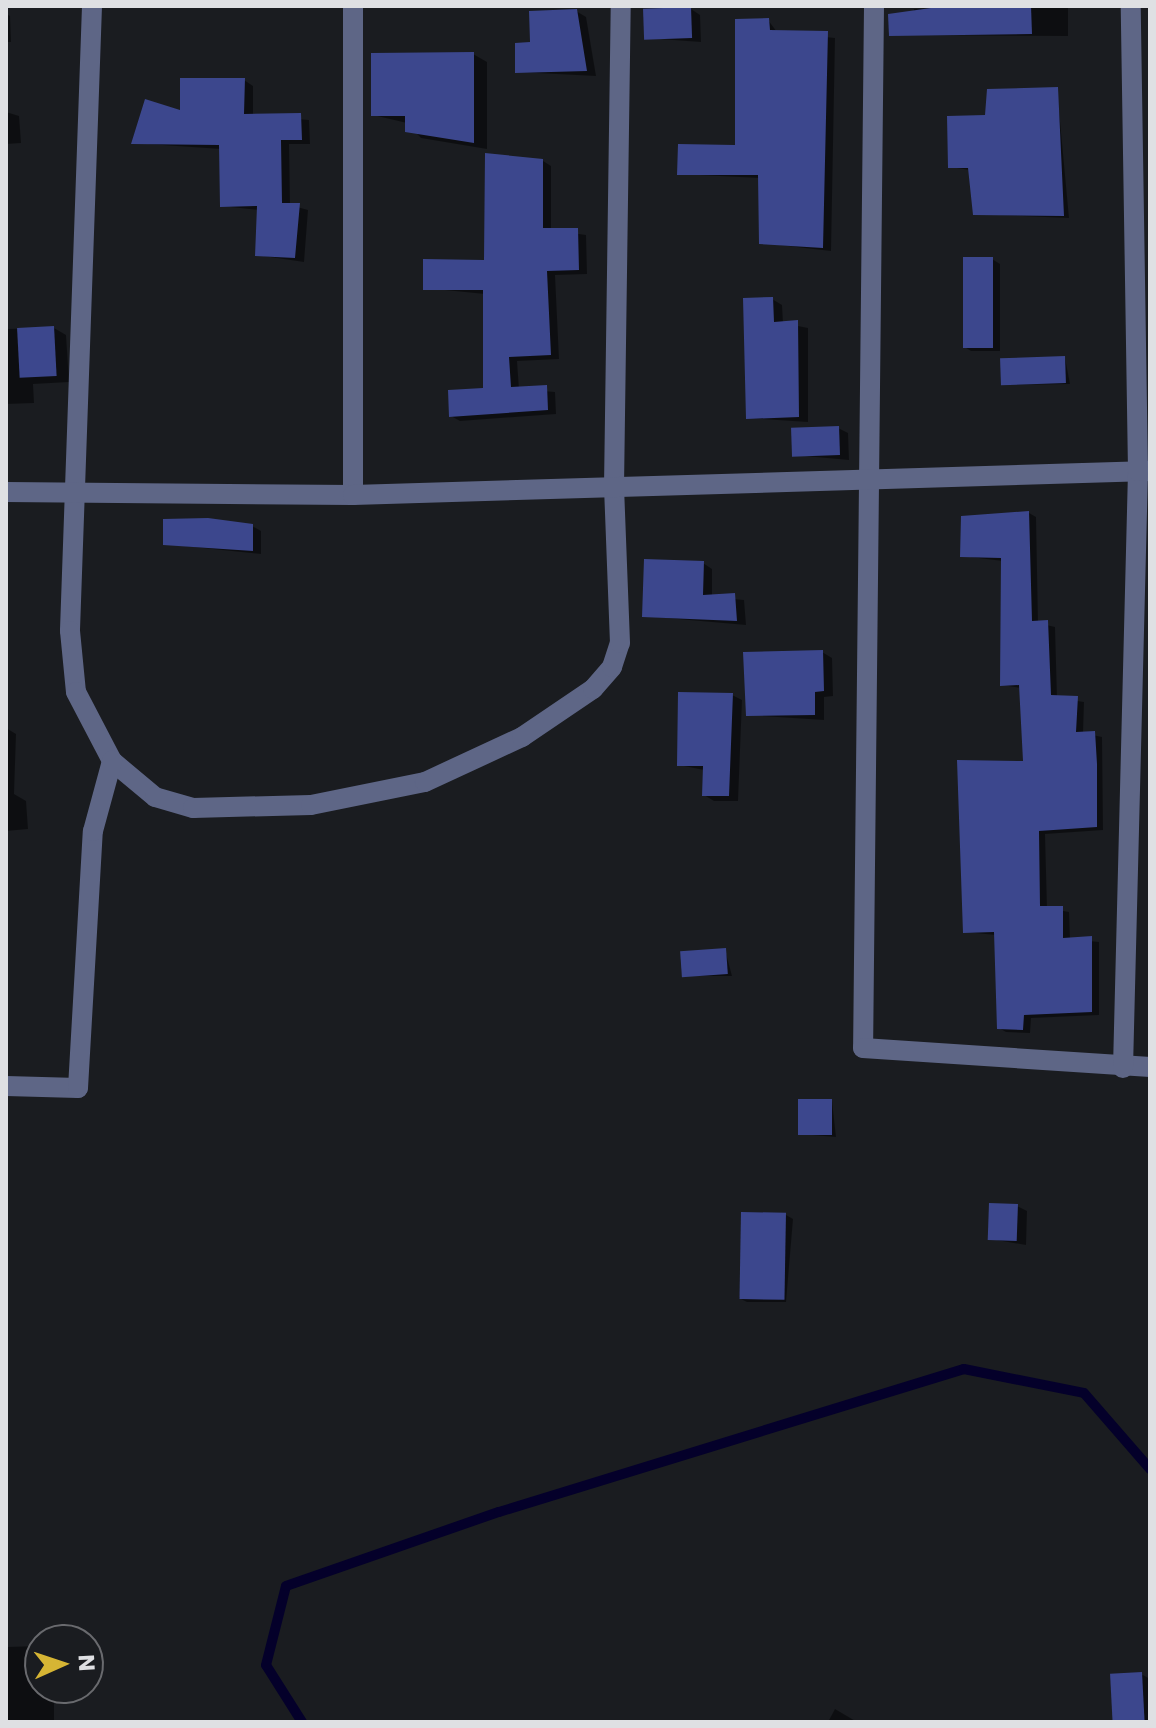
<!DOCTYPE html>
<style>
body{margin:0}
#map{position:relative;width:1156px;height:1728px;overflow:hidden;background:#1a1c20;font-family:Poppins,sans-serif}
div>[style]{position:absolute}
.shadow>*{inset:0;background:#0007}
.stream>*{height:10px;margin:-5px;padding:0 5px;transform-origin:5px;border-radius:5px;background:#04002a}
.building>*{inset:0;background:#3c478d;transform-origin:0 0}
.minor>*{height:20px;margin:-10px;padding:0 10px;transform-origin:10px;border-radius:10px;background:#5e6686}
span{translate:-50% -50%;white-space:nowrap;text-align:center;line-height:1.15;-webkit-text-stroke:7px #1a1c20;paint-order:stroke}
.frame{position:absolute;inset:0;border:8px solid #dfe0e3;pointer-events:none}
.north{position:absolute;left:24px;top:1624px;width:80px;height:80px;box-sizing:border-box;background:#1a1c20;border:2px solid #696a6e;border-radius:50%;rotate:87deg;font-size:22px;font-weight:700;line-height:32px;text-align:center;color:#dfe0e3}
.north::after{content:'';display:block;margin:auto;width:28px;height:36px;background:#d6b534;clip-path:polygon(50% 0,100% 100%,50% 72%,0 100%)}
</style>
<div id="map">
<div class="shadow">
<div style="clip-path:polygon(1068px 6px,1068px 36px,912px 35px,914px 9px)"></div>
<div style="clip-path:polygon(691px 9px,700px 15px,701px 42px,646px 38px)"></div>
<div style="clip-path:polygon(576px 11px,586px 17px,596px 76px,517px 72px,532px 44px)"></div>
<div style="clip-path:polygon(6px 14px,10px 16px,11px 42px,6px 42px)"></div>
<div style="clip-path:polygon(768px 20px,777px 32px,835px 38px,831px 251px,761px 243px,760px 178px,679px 174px,737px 147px)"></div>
<div style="clip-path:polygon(473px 54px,487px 62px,487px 149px,421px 138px,407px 123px,373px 115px)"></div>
<div style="clip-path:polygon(244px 80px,253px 86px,253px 115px,309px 120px,310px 144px,289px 144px,290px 205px,308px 210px,304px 262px,257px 255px,259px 210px,222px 206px,221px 149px,133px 143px)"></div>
<div style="clip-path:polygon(1057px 89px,1069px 218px,975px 214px,970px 170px,950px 167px)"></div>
<div style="clip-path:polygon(6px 112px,19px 116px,21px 143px,6px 144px)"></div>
<div style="clip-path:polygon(543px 161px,551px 166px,551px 230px,586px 235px,587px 274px,555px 275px,559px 359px,517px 361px,519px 389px,555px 392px,556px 414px,460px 421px,451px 416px,485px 390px,485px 294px,425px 288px,486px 262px)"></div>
<div style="clip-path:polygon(992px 259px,1000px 264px,1000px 351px,971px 351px,963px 346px)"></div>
<div style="clip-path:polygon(772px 299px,782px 305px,783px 323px,808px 328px,808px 422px,748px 418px)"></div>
<div style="clip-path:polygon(54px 328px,66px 335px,69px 382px,33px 384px,34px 403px,6px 404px,6px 329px)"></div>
<div style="clip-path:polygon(1065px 358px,1070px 384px,1002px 385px)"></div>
<div style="clip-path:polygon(838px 428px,848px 433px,849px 460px,794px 455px)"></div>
<div style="clip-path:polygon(1029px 513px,1036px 517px,1038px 623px,1055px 627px,1057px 698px,1084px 702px,1083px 733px,1102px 737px,1103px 830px,1045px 834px,1047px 908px,1069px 912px,1070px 939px,1099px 942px,1099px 1015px,1031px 1018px,1030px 1033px,1006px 1032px,999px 1028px,996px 935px,965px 932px,959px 762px,1025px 763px,1021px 688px,1002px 685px,1003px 561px,962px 556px)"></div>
<div style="clip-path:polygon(252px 526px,261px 531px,261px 554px,165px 544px)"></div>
<div style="clip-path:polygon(703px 563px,712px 569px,712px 597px,744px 600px,746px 625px,644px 616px)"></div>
<div style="clip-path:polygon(822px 652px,832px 658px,833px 696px,824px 697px,824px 720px,748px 715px)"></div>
<div style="clip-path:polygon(732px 695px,742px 700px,738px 801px,714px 801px,704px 795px,704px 770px,679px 765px)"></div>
<div style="clip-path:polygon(6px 728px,16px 734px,14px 794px,26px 801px,28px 829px,6px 831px)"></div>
<div style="clip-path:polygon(725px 950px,732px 976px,684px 976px)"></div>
<div style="clip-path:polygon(832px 1101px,836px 1137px,800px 1134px)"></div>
<div style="clip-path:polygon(1017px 1206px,1027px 1211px,1026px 1245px,991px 1239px)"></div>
<div style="clip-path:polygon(786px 1215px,793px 1219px,786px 1302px,747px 1302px,739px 1298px)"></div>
<div style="clip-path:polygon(40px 1646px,40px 1688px,54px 1688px,54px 1722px,6px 1722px,6px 1647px)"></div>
<div style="clip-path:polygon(1141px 1674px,1150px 1679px,1150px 1722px,1115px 1722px)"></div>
<div style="clip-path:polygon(835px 1709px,857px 1722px,828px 1722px)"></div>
</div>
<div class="stream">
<div style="left:302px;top:1722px;width:67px;rotate:-122.3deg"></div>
<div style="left:266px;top:1665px;width:81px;rotate:-75.8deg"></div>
<div style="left:286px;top:1586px;width:225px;rotate:-19.2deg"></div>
<div style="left:499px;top:1512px;width:486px;rotate:-17.1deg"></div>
<div style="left:964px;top:1369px;width:122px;rotate:11.3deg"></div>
<div style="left:1084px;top:1393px;width:101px;rotate:49deg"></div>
</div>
<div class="building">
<div style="clip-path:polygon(945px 6px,1031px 6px,1032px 34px,889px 36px,888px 14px)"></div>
<div style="left:691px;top:7px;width:31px;height:48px;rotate:88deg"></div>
<div style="clip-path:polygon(577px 9px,587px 71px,515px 73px,515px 43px,530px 42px,529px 11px)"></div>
<div style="clip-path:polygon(769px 18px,770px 30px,828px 31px,823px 248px,759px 244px,758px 175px,677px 175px,678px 144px,735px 145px,735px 19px)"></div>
<div style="clip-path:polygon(474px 52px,474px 143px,405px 132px,405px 116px,371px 116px,371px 53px)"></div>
<div style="clip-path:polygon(180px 78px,245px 78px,244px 114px,301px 113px,302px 140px,281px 140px,282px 203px,300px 203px,295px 258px,255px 256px,257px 206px,220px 207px,219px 145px,131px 144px,145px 99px,180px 110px)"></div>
<div style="clip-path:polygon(1058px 87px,1064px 216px,973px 215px,968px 168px,948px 168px,947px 116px,985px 115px,987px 89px)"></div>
<div style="clip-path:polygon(485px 153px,543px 159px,543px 228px,578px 228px,579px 270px,547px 271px,551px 355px,509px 357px,511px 387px,547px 385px,548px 410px,449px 417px,448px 390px,483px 388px,483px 290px,423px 290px,423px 259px,484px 260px)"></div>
<div style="left:993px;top:257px;width:91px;height:30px;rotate:90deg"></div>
<div style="clip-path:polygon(773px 297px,774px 322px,798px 320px,799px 417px,746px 419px,743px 298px)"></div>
<div style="left:54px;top:326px;width:50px;height:37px;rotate:87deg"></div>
<div style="left:1065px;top:356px;width:27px;height:65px;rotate:88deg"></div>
<div style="left:839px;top:426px;width:29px;height:48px;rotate:88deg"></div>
<div style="clip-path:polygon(1029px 511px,1032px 621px,1048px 620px,1051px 695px,1078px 696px,1076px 732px,1095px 731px,1097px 764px,1097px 827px,1039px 831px,1040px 906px,1063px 906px,1063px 938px,1092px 936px,1092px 1012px,1024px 1015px,1023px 1030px,997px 1029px,994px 932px,963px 933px,957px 760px,1023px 761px,1019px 685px,1000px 686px,1001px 558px,960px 557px,961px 516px)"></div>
<div style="clip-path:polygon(208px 518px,253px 524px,253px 551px,163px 545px,163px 519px)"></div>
<div style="clip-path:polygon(644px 559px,704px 561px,703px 595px,735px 593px,737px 621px,642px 617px)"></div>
<div style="clip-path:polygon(823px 650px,824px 691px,815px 692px,815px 715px,746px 716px,743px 652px)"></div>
<div style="clip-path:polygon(678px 692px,733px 693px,729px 796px,702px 796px,703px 766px,677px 766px)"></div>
<div style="left:726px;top:948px;width:26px;height:46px;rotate:86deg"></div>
<div style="left:798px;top:1099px;width:34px;height:36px"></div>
<div style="left:989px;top:1203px;width:29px;height:37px;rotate:2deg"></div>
<div style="left:741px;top:1212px;width:45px;height:87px;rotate:1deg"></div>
<div style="left:1142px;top:1672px;width:50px;height:32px;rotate:87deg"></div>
</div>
<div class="minor">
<div style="left:92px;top:6px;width:625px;rotate:92.02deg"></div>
<div style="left:70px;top:631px;width:61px;rotate:84.4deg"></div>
<div style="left:76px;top:692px;width:78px;rotate:62.4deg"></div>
<div style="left:112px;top:761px;width:56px;rotate:39.9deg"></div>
<div style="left:155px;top:797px;width:40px;rotate:16deg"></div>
<div style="left:193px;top:808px;width:118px;rotate:-1.5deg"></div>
<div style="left:311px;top:805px;width:116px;rotate:-11.4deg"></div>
<div style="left:425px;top:782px;width:107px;rotate:-24.9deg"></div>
<div style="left:522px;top:737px;width:86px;rotate:-34.1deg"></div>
<div style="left:593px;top:689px;width:29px;rotate:-49deg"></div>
<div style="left:612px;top:667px;width:25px;rotate:-72deg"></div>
<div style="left:620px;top:643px;width:156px;rotate:-92.2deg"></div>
<div style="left:614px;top:487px;width:481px;rotate:-89.2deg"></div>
<div style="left:353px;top:6px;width:489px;rotate:90deg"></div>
<div style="left:874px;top:6px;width:1042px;rotate:90.6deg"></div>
<div style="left:863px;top:1048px;width:288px;rotate:3.8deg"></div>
<div style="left:6px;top:492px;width:347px;rotate:0.5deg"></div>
<div style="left:353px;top:495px;width:797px;rotate:-1.72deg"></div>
<div style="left:1123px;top:1068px;width:597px;rotate:-88.56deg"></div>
<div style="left:1138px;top:471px;width:465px;rotate:-90.9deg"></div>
<div style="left:6px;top:1086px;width:72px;rotate:1.6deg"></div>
<div style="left:78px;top:1088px;width:257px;rotate:-86.7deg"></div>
<div style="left:93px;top:831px;width:73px;rotate:-74.8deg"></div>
</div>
<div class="frame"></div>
<div class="north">N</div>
</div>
